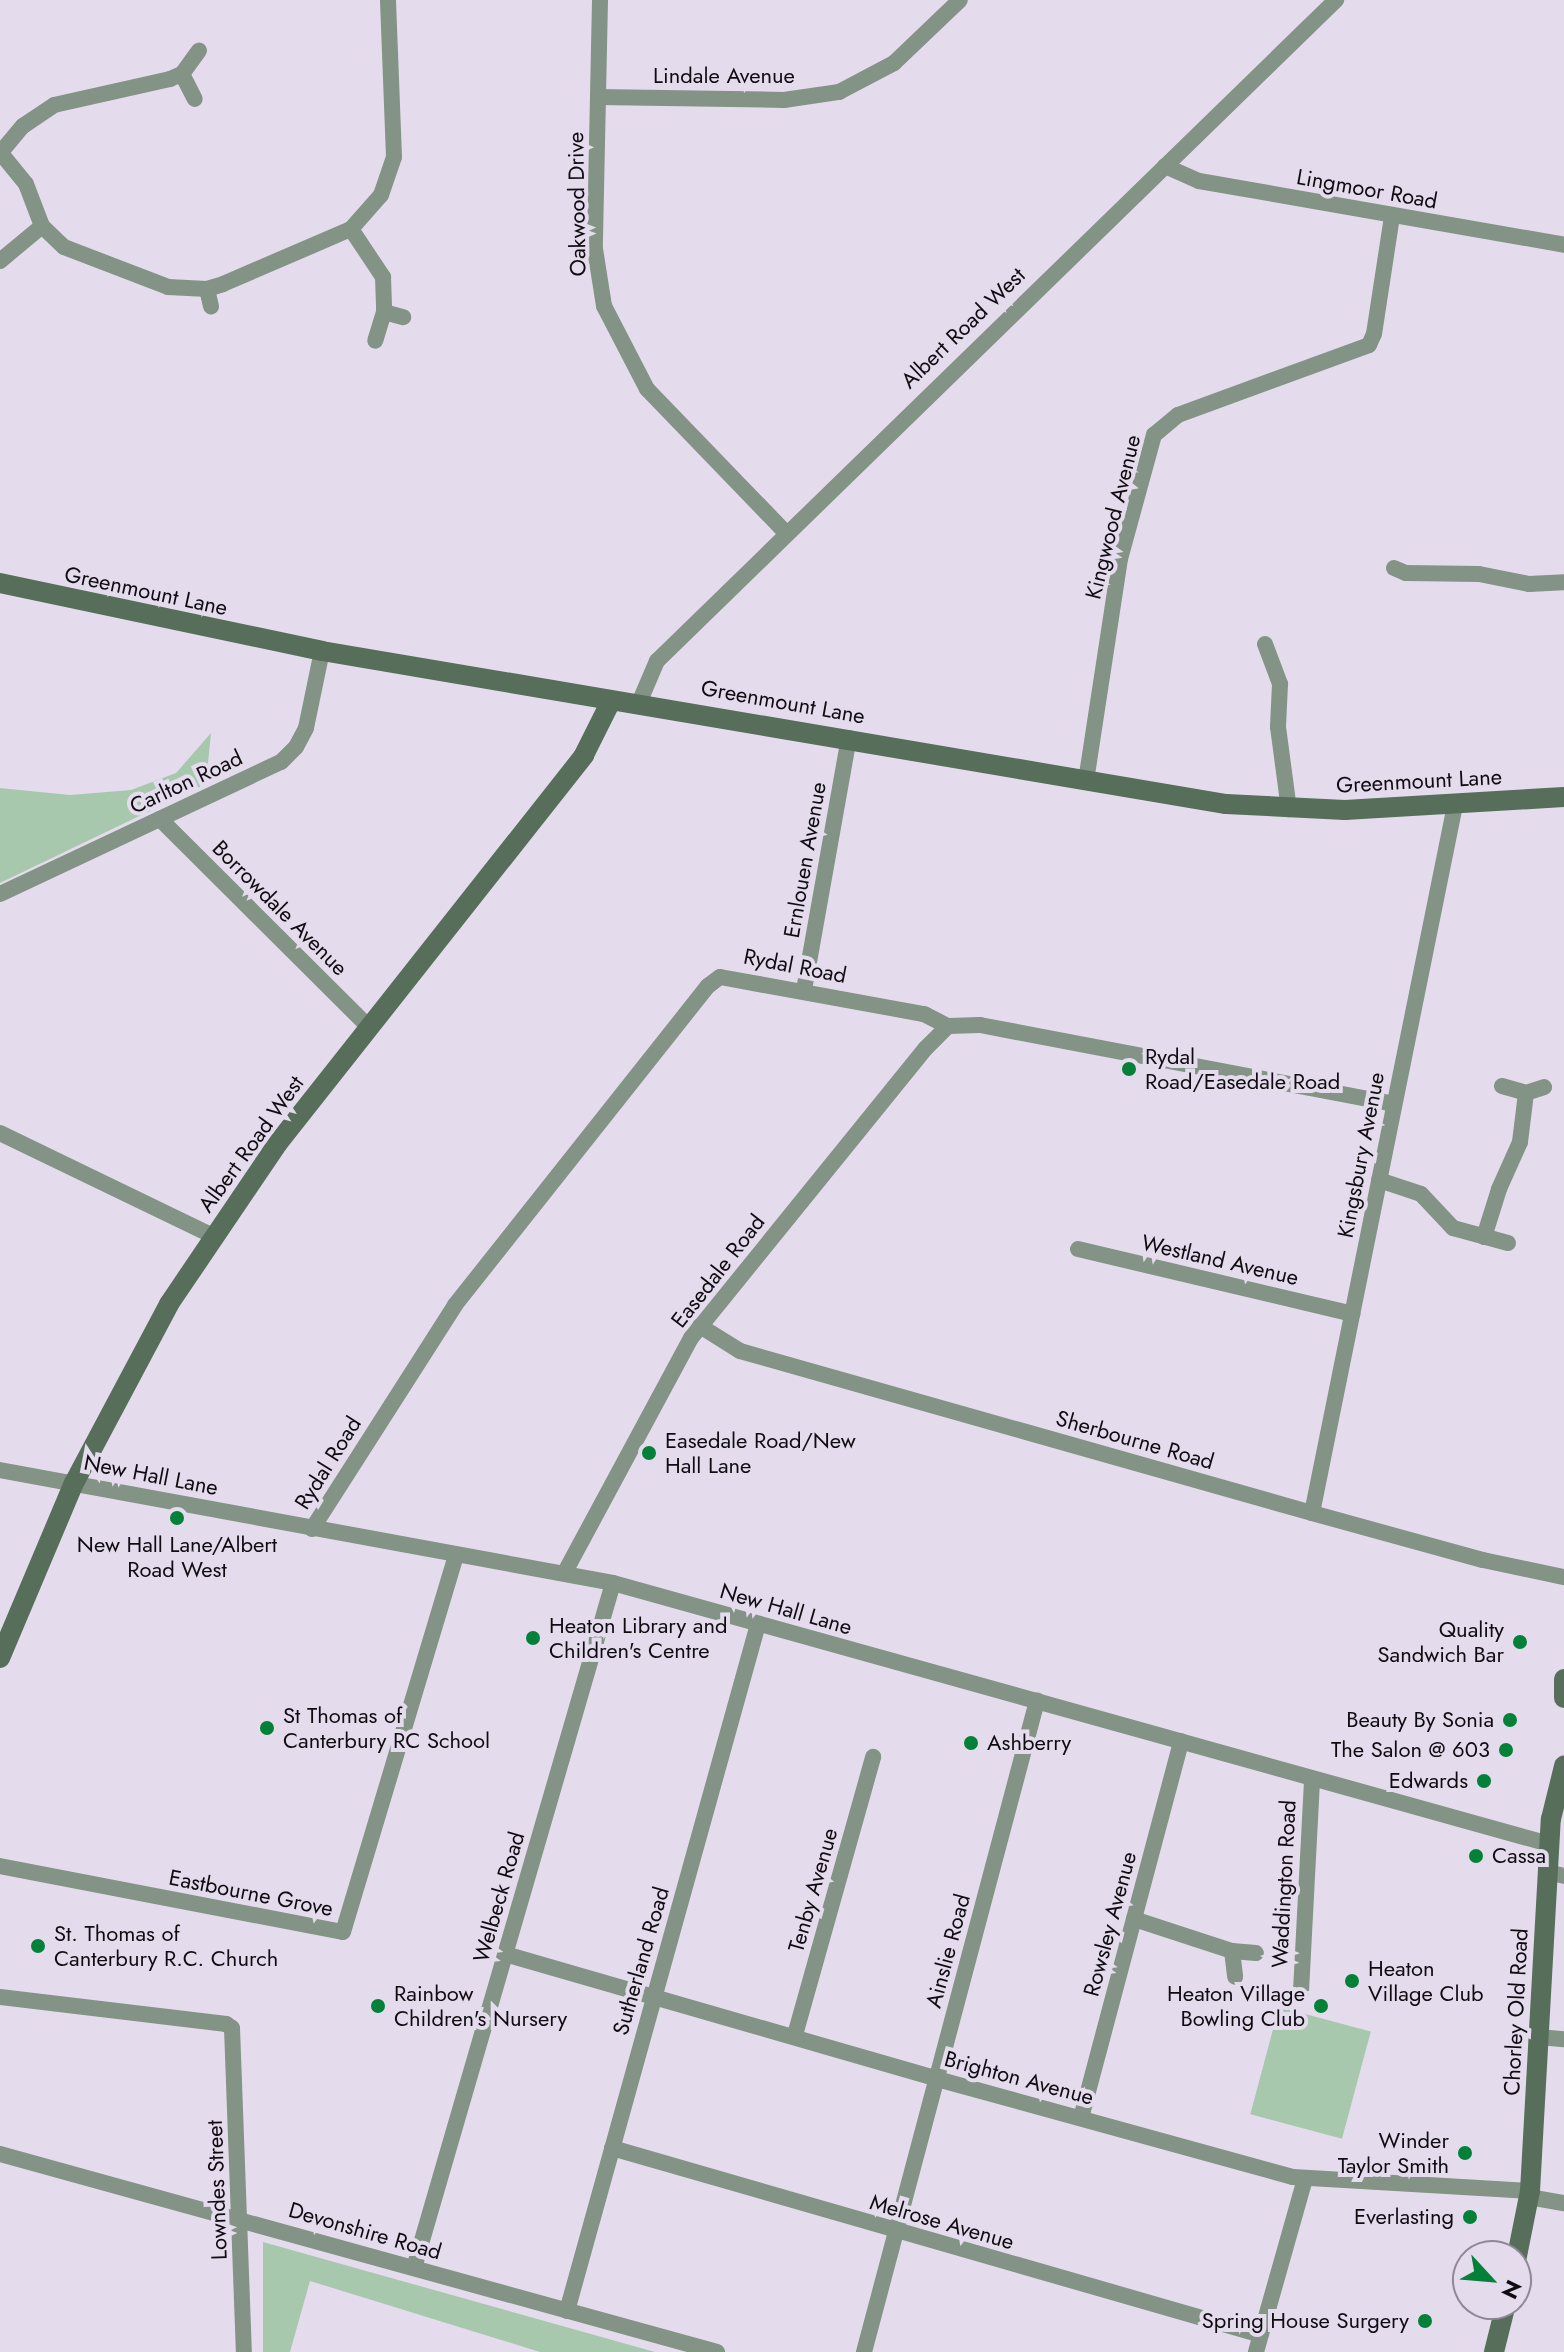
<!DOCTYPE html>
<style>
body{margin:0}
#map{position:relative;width:1564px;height:2352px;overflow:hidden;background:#e4dced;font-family:Jost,sans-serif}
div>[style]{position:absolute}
.green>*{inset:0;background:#a8c8ad;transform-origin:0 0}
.street>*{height:16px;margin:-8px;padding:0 8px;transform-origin:8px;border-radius:8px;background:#839385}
.secondary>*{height:20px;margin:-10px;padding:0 10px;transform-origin:10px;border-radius:10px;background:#576e5a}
.dots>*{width:22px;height:22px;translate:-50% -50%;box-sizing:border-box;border:4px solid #e4dced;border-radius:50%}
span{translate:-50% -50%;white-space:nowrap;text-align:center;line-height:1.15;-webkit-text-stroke:8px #e4dced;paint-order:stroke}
.street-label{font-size:22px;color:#0f0c11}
.poi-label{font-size:22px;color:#0f0c11}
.left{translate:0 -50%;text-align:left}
.right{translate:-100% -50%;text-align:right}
.north{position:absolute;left:1452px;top:2240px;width:80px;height:80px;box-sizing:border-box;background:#e4dced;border:2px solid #8f8995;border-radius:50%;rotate:116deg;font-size:22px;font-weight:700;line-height:32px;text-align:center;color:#0f0c11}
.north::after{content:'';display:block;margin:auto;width:28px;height:36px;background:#048038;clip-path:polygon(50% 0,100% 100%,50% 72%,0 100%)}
</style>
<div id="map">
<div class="green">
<div style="clip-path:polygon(211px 733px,206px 784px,0 883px,0 788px,70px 795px,131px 790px,176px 773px)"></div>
<div style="left:1279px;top:2007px;width:95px;height:111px;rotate:15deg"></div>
<div style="clip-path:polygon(263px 2242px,655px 2352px,540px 2352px,310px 2281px,290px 2352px,263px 2352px)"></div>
</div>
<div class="street">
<div style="left:600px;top:0;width:249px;rotate:91.2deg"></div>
<div style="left:595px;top:249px;width:58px;rotate:81deg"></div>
<div style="left:604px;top:306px;width:93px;rotate:62.6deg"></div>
<div style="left:647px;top:389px;width:200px;rotate:46deg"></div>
<div style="left:182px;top:74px;width:28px;rotate:63deg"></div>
<div style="left:598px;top:97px;width:186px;rotate:0.9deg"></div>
<div style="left:784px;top:100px;width:56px;rotate:-8.3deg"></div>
<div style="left:839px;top:92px;width:62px;rotate:-27.8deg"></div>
<div style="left:894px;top:63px;width:91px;rotate:-43.7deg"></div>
<div style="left:0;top:152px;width:41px;rotate:50.9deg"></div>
<div style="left:26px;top:184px;width:45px;rotate:69.1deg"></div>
<div style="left:42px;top:226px;width:30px;rotate:44deg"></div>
<div style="left:64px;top:247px;width:111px;rotate:21deg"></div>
<div style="left:168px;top:287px;width:39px;rotate:3deg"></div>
<div style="left:207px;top:289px;width:17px;rotate:-17deg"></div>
<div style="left:223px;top:284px;width:139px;rotate:-23.3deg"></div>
<div style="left:351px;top:229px;width:45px;rotate:-48.6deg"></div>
<div style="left:381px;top:195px;width:40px;rotate:-71.1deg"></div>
<div style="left:394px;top:157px;width:157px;rotate:-92.2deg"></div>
<div style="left:1px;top:152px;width:34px;rotate:-50deg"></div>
<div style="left:23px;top:126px;width:37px;rotate:-34deg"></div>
<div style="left:54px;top:105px;width:119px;rotate:-12.6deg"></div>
<div style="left:170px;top:79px;width:13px;rotate:-23deg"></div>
<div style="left:182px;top:74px;width:29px;rotate:-54deg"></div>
<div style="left:1165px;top:166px;width:37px;rotate:24deg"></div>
<div style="left:1199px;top:181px;width:371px;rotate:9.9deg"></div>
<div style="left:351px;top:229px;width:58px;rotate:56.3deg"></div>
<div style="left:383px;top:277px;width:35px;rotate:88deg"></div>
<div style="left:384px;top:312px;width:30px;rotate:107deg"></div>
<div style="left:0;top:261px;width:55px;rotate:-39.8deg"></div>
<div style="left:207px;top:289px;width:18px;rotate:77deg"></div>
<div style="left:384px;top:312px;width:20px;rotate:15deg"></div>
<div style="left:1394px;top:568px;width:13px;rotate:23deg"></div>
<div style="left:1406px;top:573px;width:73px;rotate:0.8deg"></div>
<div style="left:1479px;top:574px;width:51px;rotate:11.3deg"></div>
<div style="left:1529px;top:584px;width:35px;rotate:-3deg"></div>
<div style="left:1265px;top:644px;width:43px;rotate:69.4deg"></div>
<div style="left:1280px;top:684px;width:43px;rotate:92.7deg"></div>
<div style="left:1278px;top:727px;width:83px;rotate:82.4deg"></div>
<div style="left:639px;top:703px;width:46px;rotate:-66.8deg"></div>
<div style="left:657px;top:661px;width:948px;rotate:-44.23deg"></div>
<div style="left:1086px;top:781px;width:225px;rotate:-81.3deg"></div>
<div style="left:1120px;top:559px;width:129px;rotate:-74.7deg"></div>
<div style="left:1154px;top:435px;width:31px;rotate:-40deg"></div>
<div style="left:1178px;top:415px;width:203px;rotate:-20.1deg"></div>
<div style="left:1369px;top:345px;width:12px;rotate:-66deg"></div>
<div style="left:1374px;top:334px;width:119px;rotate:-81.3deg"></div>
<div style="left:160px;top:819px;width:296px;rotate:44.9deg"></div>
<div style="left:0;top:894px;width:310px;rotate:-25.2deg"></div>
<div style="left:281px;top:762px;width:21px;rotate:-45deg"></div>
<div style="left:296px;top:747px;width:21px;rotate:-62deg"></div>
<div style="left:306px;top:728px;width:79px;rotate:-78.3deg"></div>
<div style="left:804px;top:990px;width:256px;rotate:-79.9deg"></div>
<div style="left:1502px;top:1086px;width:25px;rotate:16deg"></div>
<div style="left:1526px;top:1093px;width:19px;rotate:-18deg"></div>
<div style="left:0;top:1133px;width:237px;rotate:25.8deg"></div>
<div style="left:1379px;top:1180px;width:44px;rotate:18.4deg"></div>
<div style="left:1421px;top:1194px;width:47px;rotate:46.7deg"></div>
<div style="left:1453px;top:1228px;width:57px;rotate:15.3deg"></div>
<div style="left:1484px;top:1237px;width:50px;rotate:-72.6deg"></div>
<div style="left:1499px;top:1189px;width:51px;rotate:-65.9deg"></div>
<div style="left:1520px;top:1142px;width:49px;rotate:-83deg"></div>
<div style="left:1078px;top:1249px;width:282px;rotate:13.3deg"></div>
<div style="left:700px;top:1326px;width:47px;rotate:32deg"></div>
<div style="left:740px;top:1351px;width:594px;rotate:15.81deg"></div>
<div style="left:1312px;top:1513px;width:177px;rotate:15.4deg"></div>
<div style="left:1483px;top:1560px;width:83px;rotate:11.9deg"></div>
<div style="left:0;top:1470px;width:623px;rotate:10.44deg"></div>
<div style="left:613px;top:1583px;width:972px;rotate:15.58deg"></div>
<div style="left:1312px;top:1513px;width:722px;rotate:-78.58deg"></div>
<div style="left:312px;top:1529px;width:266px;rotate:-57.4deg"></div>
<div style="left:455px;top:1305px;width:407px;rotate:-51.6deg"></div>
<div style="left:708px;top:986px;width:15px;rotate:-37deg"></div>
<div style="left:720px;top:977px;width:207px;rotate:10.3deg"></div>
<div style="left:924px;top:1014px;width:27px;rotate:27deg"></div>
<div style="left:948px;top:1026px;width:32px;rotate:-2deg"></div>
<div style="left:980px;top:1025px;width:420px;rotate:10.8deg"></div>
<div style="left:565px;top:1572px;width:266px;rotate:-61.7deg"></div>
<div style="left:691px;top:1338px;width:373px;rotate:-51deg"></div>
<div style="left:926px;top:1048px;width:31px;rotate:-45deg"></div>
<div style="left:0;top:1866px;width:349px;rotate:10.9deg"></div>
<div style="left:343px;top:1932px;width:394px;rotate:-73.3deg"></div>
<div style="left:1547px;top:1872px;width:17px;rotate:13deg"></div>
<div style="left:1134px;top:1919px;width:103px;rotate:18.1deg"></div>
<div style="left:1232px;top:1951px;width:24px;rotate:5deg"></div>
<div style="left:1232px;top:1951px;width:26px;rotate:83deg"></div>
<div style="left:505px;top:1954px;width:450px;rotate:16.1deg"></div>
<div style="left:937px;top:2079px;width:369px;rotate:15.4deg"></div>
<div style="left:1293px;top:2177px;width:237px;rotate:3.4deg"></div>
<div style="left:1301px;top:1991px;width:212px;rotate:-87deg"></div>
<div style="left:0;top:1997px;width:228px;rotate:6.8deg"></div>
<div style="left:226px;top:2024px;width:7px;rotate:34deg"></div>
<div style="left:232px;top:2028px;width:324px;rotate:87.9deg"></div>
<div style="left:795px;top:2035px;width:289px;rotate:-74.3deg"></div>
<div style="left:1539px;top:2037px;width:25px;rotate:5deg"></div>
<div style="left:1081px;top:2118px;width:390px;rotate:-75.1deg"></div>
<div style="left:612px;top:2148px;width:675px;rotate:16.07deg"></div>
<div style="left:0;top:2154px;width:744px;rotate:15.44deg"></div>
<div style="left:1529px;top:2197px;width:36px;rotate:10deg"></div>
<div style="left:414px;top:2268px;width:713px;rotate:-73.8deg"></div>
<div style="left:567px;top:2311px;width:713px;rotate:-74.46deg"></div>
<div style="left:864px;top:2352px;width:674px;rotate:-75.12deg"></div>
<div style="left:1256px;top:2352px;width:180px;rotate:-74.2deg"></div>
</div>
<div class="secondary">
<div style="left:0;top:583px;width:329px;rotate:11.9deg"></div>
<div style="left:322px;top:651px;width:917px;rotate:9.61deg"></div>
<div style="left:1226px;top:804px;width:119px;rotate:2.9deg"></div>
<div style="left:1345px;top:810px;width:219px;rotate:-3.4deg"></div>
<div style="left:0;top:1658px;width:190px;rotate:-67.1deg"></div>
<div style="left:74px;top:1483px;width:203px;rotate:-62deg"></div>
<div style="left:169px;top:1304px;width:194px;rotate:-55.9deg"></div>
<div style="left:278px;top:1143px;width:494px;rotate:-51.7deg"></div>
<div style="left:584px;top:755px;width:60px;rotate:-63.4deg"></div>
<div style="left:1564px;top:1679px;width:19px;rotate:90deg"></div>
<div style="left:1516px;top:2261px;width:71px;rotate:-78.7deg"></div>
<div style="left:1530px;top:2191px;width:373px;rotate:-86.8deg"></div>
<div style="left:1551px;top:1819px;width:55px;rotate:-76.2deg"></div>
<div style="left:1494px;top:2352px;width:49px;rotate:-76deg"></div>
</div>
<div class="dots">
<div style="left:1129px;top:1069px;background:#048038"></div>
<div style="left:649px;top:1453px;background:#048038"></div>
<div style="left:177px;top:1518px;background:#048038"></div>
<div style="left:533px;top:1638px;background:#048038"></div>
<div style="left:1520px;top:1642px;background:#048038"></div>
<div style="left:1510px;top:1720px;background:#048038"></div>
<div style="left:267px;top:1728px;background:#048038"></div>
<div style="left:971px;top:1743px;background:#048038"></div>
<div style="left:1506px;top:1750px;background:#048038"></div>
<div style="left:1484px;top:1781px;background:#048038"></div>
<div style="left:1476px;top:1856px;background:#048038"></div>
<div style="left:38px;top:1946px;background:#048038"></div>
<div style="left:1352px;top:1981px;background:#048038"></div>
<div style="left:378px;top:2006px;background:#048038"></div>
<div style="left:1321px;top:2006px;background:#048038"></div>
<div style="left:1465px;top:2153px;background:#048038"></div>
<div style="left:1470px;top:2217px;background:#048038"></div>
<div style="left:1425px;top:2321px;background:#048038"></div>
</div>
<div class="street-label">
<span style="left:724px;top:76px">Lindale Avenue</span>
<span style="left:1367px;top:189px;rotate:10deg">Lingmoor Road</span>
<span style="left:577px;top:204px;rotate:-91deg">Oakwood Drive</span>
<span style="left:963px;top:328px;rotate:-44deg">Albert Road West</span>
<span style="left:1113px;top:517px;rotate:-76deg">Kingwood Avenue</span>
<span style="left:146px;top:591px;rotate:12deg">Greenmount Lane</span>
<span style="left:783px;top:702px;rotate:10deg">Greenmount Lane</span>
<span style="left:1419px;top:781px;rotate:-3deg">Greenmount Lane</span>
<span style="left:186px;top:782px;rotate:-25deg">Carlton Road</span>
<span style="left:805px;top:860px;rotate:-80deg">Ernlouen Avenue</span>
<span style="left:280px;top:908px;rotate:45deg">Borrowdale Avenue</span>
<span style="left:795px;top:966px;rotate:11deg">Rydal Road</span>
<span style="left:251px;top:1144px;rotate:-54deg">Albert Road West</span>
<span style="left:1361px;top:1155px;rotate:-79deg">Kingsbury Avenue</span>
<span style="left:1220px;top:1260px;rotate:13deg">Westland Avenue</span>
<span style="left:718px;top:1271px;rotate:-52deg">Easedale Road</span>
<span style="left:1135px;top:1440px;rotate:16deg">Sherbourne Road</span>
<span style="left:328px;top:1463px;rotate:-58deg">Rydal Road</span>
<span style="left:151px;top:1475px;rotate:11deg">New Hall Lane</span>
<span style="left:786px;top:1609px;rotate:16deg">New Hall Lane</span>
<span style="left:1284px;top:1884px;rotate:-87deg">Waddington Road</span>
<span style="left:813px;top:1890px;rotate:-74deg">Tenby Avenue</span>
<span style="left:251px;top:1893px;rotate:11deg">Eastbourne Grove</span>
<span style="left:499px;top:1897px;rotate:-74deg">Welbeck Road</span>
<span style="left:1110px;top:1924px;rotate:-75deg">Rowsley Avenue</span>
<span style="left:948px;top:1951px;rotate:-75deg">Ainslie Road</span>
<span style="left:641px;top:1961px;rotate:-74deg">Sutherland Road</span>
<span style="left:1516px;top:2012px;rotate:-87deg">Chorley Old Road</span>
<span style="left:1019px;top:2078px;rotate:15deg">Brighton Avenue</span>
<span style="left:217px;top:2190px;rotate:-92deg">Lowndes Street</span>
<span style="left:942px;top:2222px;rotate:16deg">Melrose Avenue</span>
<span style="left:365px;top:2231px;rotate:16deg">Devonshire Road</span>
</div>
<div class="poi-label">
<span class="left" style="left:1145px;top:1069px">Rydal<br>Road/Easedale Road</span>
<span class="left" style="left:665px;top:1453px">Easedale Road/New<br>Hall Lane</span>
<span style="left:177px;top:1557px">New Hall Lane/Albert<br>Road West</span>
<span class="left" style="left:549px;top:1638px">Heaton Library and<br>Children's Centre</span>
<span class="right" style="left:1504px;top:1642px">Quality<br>Sandwich Bar</span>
<span class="left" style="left:283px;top:1728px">St Thomas of<br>Canterbury RC School</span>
<span class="right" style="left:1494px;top:1720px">Beauty By Sonia</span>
<span class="left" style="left:987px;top:1743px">Ashberry</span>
<span class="right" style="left:1490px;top:1750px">The Salon @ 603</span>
<span class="right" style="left:1468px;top:1781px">Edwards</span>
<span class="left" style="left:1492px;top:1856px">Cassa</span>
<span class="left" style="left:54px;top:1946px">St. Thomas of<br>Canterbury R.C. Church</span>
<span class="left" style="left:1368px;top:1981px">Heaton<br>Village Club</span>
<span class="left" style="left:394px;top:2006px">Rainbow<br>Children's Nursery</span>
<span class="right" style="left:1305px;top:2006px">Heaton Village<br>Bowling Club</span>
<span class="right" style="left:1449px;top:2153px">Winder<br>Taylor Smith</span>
<span class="right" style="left:1454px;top:2217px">Everlasting</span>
<span class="right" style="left:1409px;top:2321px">Spring House Surgery</span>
</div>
<div class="north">N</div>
</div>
